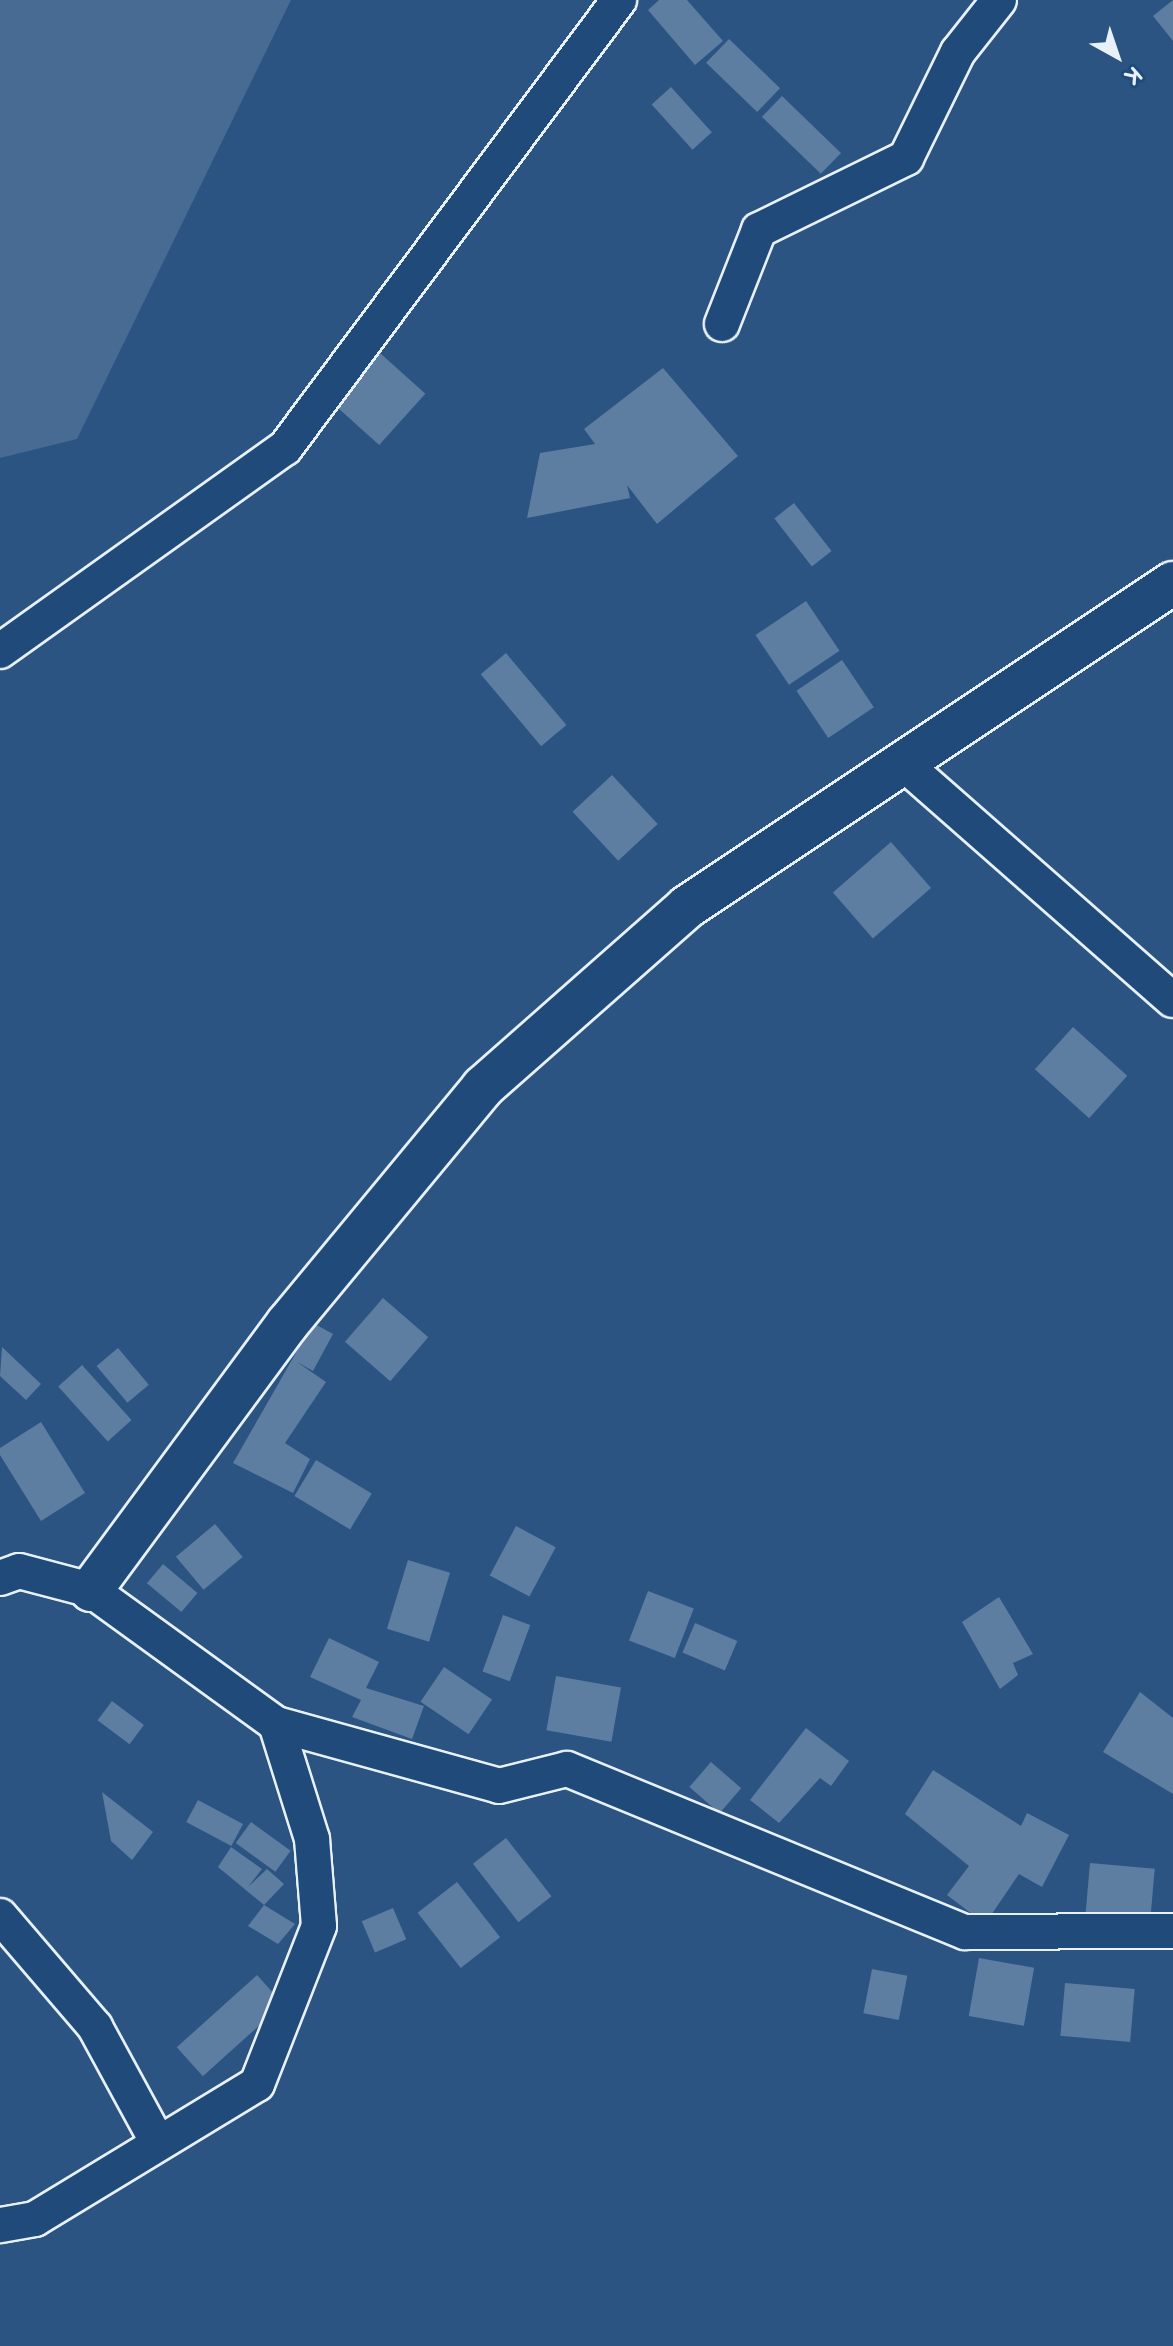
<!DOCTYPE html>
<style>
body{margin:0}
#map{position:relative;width:1173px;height:2346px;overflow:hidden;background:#2b5482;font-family:"Balsamiq Sans",sans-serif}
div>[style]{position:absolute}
.green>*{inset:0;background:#476b93}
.building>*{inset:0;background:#5d7da1;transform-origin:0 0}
.roads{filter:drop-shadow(2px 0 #e8f1f8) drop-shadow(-2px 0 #e8f1f8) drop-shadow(0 2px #e8f1f8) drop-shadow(0 -2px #e8f1f8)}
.minor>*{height:34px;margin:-17px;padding:0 17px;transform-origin:17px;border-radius:17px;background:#1f4a7a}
.tertiary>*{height:42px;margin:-21px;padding:0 21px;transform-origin:21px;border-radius:21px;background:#1f4a7a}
span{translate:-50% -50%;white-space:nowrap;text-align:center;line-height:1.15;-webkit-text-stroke:8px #1f4a7a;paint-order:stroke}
.north{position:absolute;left:1077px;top:16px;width:80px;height:80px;-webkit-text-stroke:6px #1f4a7a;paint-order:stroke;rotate:140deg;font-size:22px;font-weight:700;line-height:32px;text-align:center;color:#e8f1f8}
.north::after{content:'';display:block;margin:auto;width:28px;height:36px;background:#e8f1f8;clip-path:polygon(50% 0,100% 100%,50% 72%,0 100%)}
</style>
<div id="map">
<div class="green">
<div style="clip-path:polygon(0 0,291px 0,77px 439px,0 458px)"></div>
</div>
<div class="building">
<div style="clip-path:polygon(659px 0,687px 0,723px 41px,695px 65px,648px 10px)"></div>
<div style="clip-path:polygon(1173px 0,1173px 41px,1153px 16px)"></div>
<div style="left:729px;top:39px;width:71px;height:33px;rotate:44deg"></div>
<div style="left:671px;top:87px;width:61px;height:26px;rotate:48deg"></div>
<div style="left:782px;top:96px;width:82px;height:29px;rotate:44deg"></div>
<div style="left:380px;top:353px;width:61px;height:69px;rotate:42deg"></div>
<div style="clip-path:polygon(663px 368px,738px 456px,657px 524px,627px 485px,630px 498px,527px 518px,540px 453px,595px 444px,584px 429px)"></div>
<div style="left:794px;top:503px;width:61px;height:25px;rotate:52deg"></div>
<div style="left:806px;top:601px;width:60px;height:61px;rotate:56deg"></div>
<div style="left:506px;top:653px;width:94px;height:33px;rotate:50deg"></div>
<div style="left:842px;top:660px;width:57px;height:55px;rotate:56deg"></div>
<div style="left:612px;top:775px;width:67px;height:54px;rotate:47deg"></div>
<div style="left:891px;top:842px;width:61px;height:77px;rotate:49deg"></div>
<div style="left:1073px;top:1027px;width:73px;height:57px;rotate:42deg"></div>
<div style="left:383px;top:1298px;width:60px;height:58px;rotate:41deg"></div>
<div style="clip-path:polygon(313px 1323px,333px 1334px,313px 1371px,297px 1362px,326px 1382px,285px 1443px,310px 1459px,293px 1493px,233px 1463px)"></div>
<div style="clip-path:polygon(2px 1347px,41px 1384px,26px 1400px,0 1376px)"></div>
<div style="left:118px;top:1348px;width:48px;height:28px;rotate:50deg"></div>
<div style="left:82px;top:1365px;width:74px;height:32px;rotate:48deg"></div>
<div style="clip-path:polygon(41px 1422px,85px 1493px,41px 1521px,0 1455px,0 1448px)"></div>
<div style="left:316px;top:1460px;width:65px;height:42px;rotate:31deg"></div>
<div style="left:215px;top:1524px;width:43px;height:51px;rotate:50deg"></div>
<div style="left:516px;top:1526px;width:45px;height:56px;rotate:28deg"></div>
<div style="left:408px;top:1560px;width:44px;height:72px;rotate:17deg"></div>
<div style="left:163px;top:1564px;width:45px;height:25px;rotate:40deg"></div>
<div style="left:648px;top:1591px;width:49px;height:53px;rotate:21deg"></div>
<div style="clip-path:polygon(999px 1597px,1033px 1654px,1013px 1663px,1018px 1675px,1000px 1689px,962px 1622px)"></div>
<div style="left:503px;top:1615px;width:29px;height:60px;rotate:20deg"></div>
<div style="left:695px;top:1623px;width:46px;height:32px;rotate:23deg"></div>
<div style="clip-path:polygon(329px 1638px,379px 1662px,366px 1688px,424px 1706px,412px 1739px,352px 1717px,361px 1700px,310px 1677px)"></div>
<div style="left:444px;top:1667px;width:58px;height:42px;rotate:34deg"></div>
<div style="left:556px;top:1676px;width:66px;height:55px;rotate:10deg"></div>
<div style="clip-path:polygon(1140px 1692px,1173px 1718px,1173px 1794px,1103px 1752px)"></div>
<div style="left:112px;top:1701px;width:40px;height:24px;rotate:37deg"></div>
<div style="clip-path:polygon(806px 1728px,849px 1761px,831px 1786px,820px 1778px,779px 1823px,750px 1800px)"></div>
<div style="left:711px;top:1762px;width:40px;height:33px;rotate:41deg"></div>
<div style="clip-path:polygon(933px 1770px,1021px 1826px,1027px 1813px,1069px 1835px,1042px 1887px,1019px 1874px,985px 1924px,947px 1895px,969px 1866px,905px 1814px)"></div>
<div style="clip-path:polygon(102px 1792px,153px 1832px,132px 1860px,111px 1841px)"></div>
<div style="left:198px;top:1800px;width:51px;height:25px;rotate:28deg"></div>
<div style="left:251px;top:1822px;width:49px;height:26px;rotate:36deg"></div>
<div style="left:506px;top:1838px;width:74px;height:42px;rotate:52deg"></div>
<div style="clip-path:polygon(231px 1847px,262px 1869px,248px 1887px,267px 1869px,284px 1884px,264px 1905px,218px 1867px)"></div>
<div style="left:1090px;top:1863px;width:65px;height:52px;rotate:5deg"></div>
<div style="left:457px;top:1882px;width:70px;height:50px;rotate:52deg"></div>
<div style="clip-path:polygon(264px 1905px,295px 1924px,278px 1944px,248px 1926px)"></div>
<div style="left:393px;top:1908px;width:34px;height:34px;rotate:67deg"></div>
<div style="left:979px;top:1958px;width:56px;height:59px;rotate:10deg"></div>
<div style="left:872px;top:1969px;width:36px;height:45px;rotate:11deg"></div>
<div style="left:257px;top:1975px;width:39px;height:108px;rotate:48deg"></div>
<div style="left:1065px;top:1983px;width:70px;height:53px;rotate:5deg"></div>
</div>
<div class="roads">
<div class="minor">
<div style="left:722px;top:324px;width:101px;rotate:-68.5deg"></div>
<div style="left:759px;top:230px;width:164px;rotate:-26.1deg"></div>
<div style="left:906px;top:158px;width:118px;rotate:-63.9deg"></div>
<div style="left:958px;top:52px;width:66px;rotate:-51.7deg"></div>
<div style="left:0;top:651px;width:350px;rotate:-35.5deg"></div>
<div style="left:285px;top:448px;width:559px;rotate:-53.29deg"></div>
<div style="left:903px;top:763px;width:359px;rotate:41.3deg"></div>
<div style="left:0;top:1578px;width:20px;rotate:-20deg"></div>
<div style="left:19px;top:1571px;width:74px;rotate:14.8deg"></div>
<div style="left:91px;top:1590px;width:228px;rotate:35.9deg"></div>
<div style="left:276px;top:1724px;width:121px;rotate:72.6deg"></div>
<div style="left:312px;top:1839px;width:87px;rotate:85.4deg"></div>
<div style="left:319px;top:1926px;width:170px;rotate:111.4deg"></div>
<div style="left:257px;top:2084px;width:260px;rotate:148.7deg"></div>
<div style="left:35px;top:2219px;width:36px;rotate:170deg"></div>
<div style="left:276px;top:1724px;width:231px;rotate:15.5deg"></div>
<div style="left:499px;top:1786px;width:70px;rotate:-14deg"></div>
<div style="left:567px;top:1769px;width:430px;rotate:22.3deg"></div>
<div style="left:965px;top:1932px;width:208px;rotate:-0.3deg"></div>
<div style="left:0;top:1916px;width:146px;rotate:49.4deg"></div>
<div style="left:95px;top:2027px;width:132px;rotate:61.5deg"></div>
</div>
<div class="tertiary">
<div style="left:91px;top:1590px;width:332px;rotate:-53.6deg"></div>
<div style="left:288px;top:1323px;width:306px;rotate:-50.4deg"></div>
<div style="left:483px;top:1087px;width:272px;rotate:-41.4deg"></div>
<div style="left:687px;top:907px;width:584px;rotate:-33.69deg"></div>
</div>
</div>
<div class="north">K</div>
</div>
